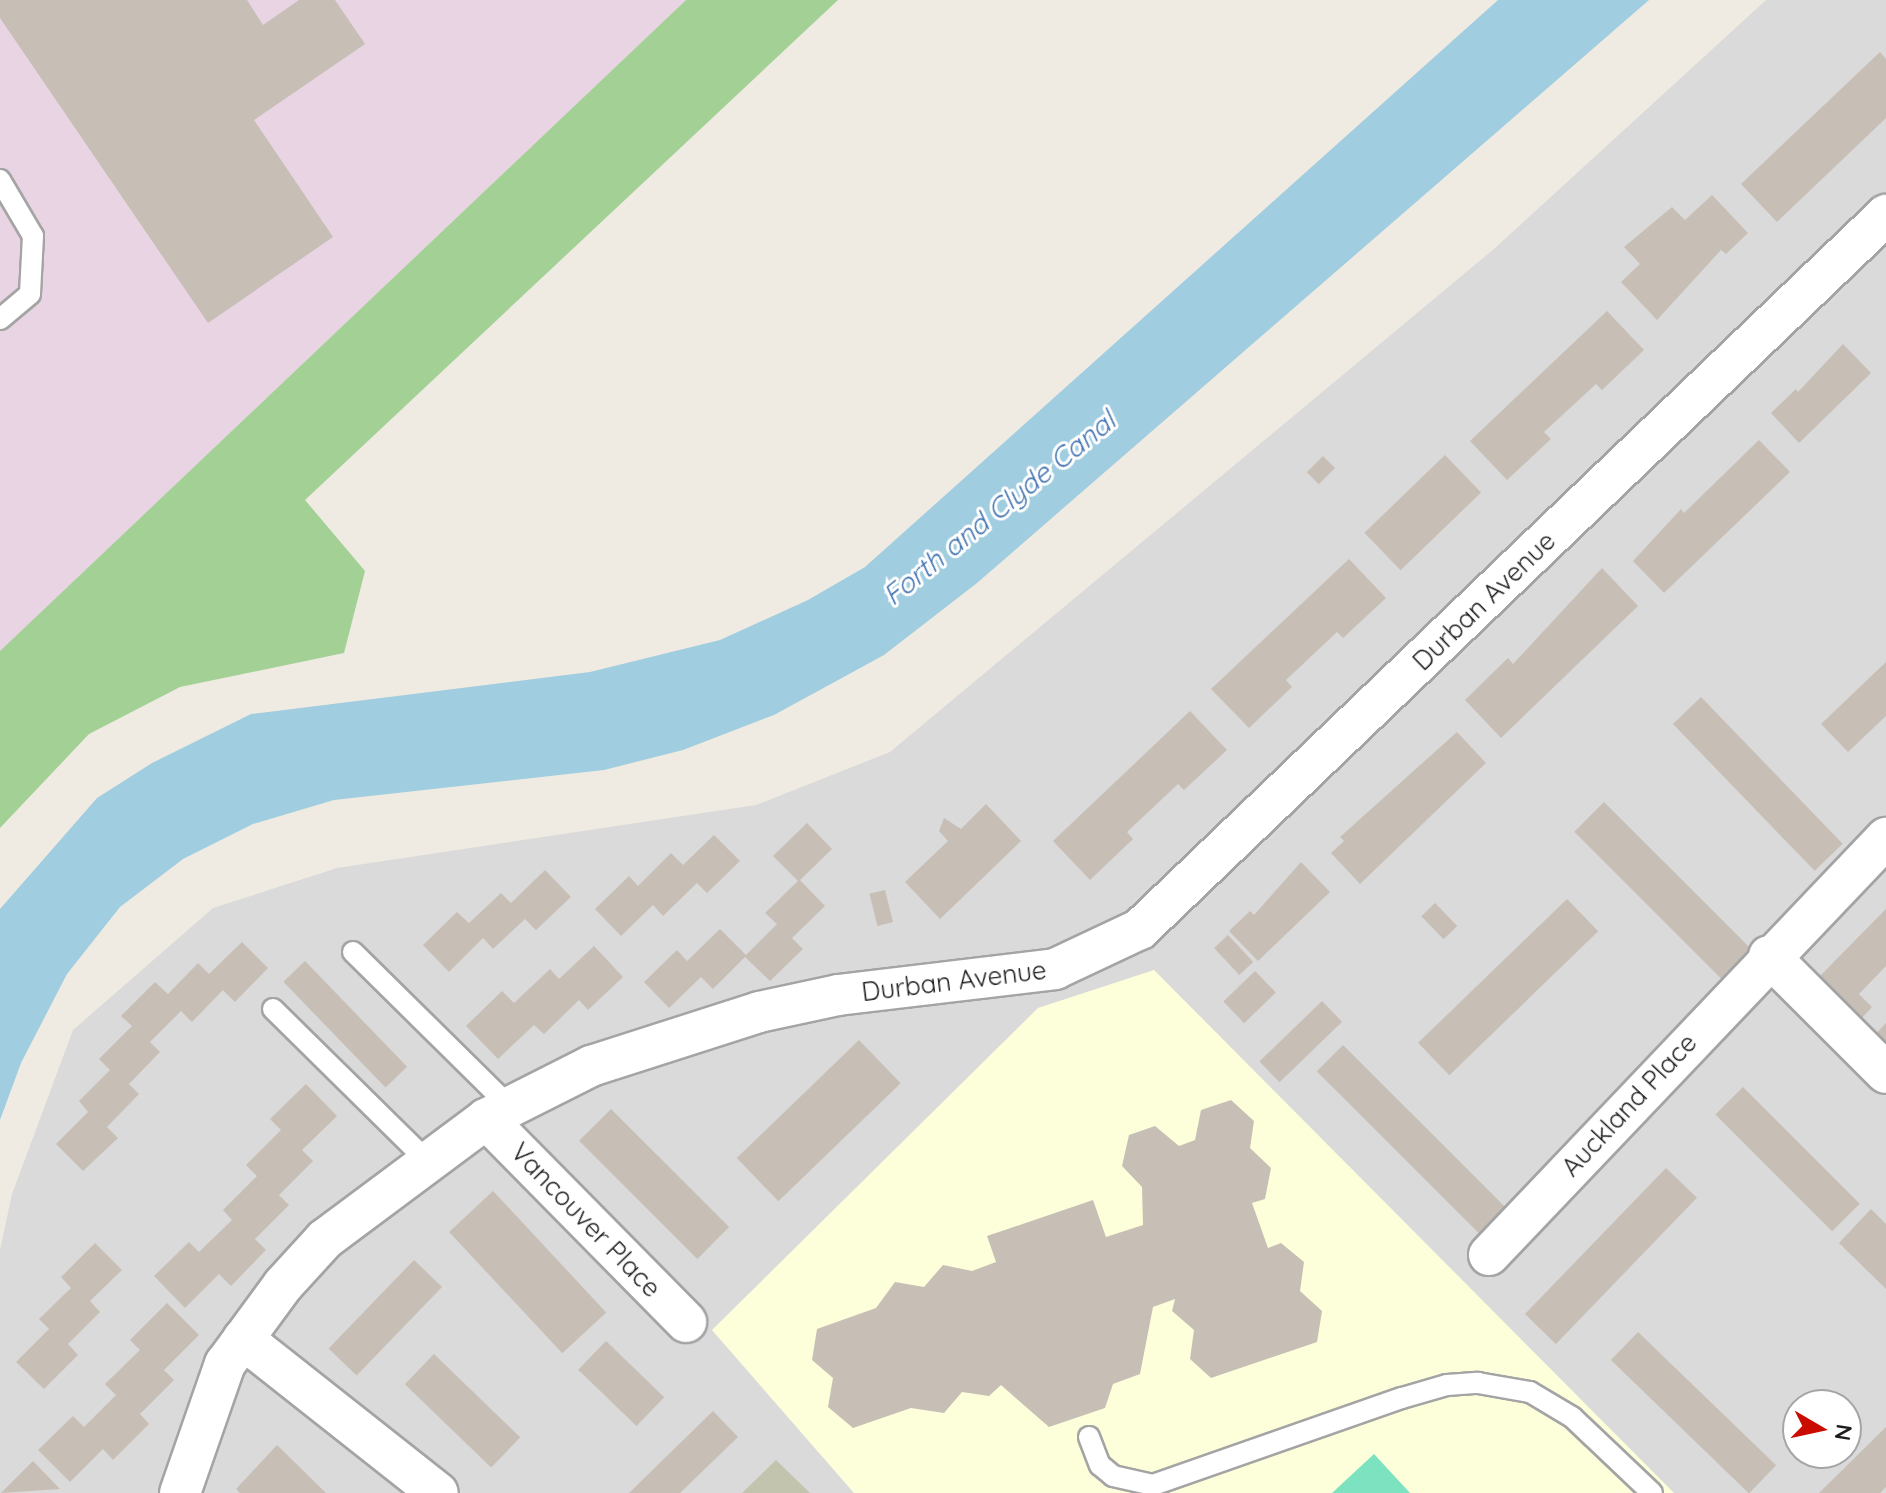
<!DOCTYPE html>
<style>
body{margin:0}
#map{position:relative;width:1886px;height:1493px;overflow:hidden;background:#efebe2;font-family:Quicksand,sans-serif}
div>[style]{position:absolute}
.residential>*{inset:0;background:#dbdada}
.industrial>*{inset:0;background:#e8d4e3}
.education>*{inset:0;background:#fdffdb}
.construction>*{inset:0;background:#c2c4ad}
.forest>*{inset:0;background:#a3d095}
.pitch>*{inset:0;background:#7ce2c0}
.water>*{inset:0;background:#a0cddf}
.building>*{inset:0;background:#c7beb5;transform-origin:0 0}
.roads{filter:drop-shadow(2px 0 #a4a4a4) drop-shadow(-2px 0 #a4a4a4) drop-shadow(0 2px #a4a4a4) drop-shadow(0 -2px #a4a4a4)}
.service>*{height:20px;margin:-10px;padding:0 10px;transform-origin:10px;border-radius:10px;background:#fff}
.minor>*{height:40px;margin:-20px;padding:0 20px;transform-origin:20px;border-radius:20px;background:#fff}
span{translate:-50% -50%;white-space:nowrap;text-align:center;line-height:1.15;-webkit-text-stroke:6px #fff;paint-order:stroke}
.street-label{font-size:26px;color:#1d1d1d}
.water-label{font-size:28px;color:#4575b1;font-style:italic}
.north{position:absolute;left:1782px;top:1389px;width:80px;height:80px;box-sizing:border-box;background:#fff;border:2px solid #a5a5a5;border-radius:50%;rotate:99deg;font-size:22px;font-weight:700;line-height:32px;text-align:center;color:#1d1d1d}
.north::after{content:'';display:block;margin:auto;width:28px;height:36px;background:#ca0b00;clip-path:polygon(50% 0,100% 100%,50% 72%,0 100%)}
</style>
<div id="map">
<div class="residential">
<div style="clip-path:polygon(evenodd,1766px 0,1886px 0,1886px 1493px,0 1493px,0 1250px,12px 1194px,73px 1030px,213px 908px,337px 868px,756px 805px,890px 752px,1495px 248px,1766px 0,1798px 1405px,1846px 1405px,1846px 1453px,1798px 1453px,1798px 1405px)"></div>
</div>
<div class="industrial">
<div style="clip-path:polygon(0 0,686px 0,0 651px)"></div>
</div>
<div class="education">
<div style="clip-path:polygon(1154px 970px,1674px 1493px,854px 1493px,712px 1330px,1038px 1008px)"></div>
</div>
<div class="construction">
<div style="clip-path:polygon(776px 1460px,810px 1493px,742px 1493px)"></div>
</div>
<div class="forest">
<div style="clip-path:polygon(686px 0,838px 0,305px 500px,365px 571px,344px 653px,180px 687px,89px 734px,0 828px,0 651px)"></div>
</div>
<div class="pitch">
<div style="clip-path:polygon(1374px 1454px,1410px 1493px,1332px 1493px)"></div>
</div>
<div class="water">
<div style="clip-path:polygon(1498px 0,1649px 0,977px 583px,884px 655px,774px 715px,683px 750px,604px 770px,334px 800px,253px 824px,183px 859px,120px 907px,67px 974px,21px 1063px,0 1120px,0 909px,97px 798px,152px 763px,251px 714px,590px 672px,720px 640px,808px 600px,865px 567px)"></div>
</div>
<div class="building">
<div style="clip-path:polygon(0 0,247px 0,263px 25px,299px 0,335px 0,365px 44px,254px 120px,333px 237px,208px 323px,0 18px)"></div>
<div style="clip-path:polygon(1880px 52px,1886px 59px,1886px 118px,1777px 222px,1741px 184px)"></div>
<div style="clip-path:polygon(1712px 195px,1748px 233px,1726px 254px,1721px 250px,1657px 320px,1621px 282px,1640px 264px,1624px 247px,1672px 207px,1685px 220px)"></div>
<div style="clip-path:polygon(1607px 311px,1644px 350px,1602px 390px,1596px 384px,1544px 432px,1551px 439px,1507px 480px,1470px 441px)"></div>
<div style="clip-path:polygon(1843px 344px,1871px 373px,1799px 443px,1771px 413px,1796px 389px,1798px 392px)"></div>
<div style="clip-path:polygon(1759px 440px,1790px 472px,1664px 593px,1633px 561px,1681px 509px,1684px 513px)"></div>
<div style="left:1445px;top:455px;width:52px;height:112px;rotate:46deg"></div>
<div style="left:1323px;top:456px;width:17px;height:23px;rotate:45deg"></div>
<div style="clip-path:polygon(1349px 559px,1386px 598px,1343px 638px,1337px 632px,1286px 680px,1292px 687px,1249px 728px,1211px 689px)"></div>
<div style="clip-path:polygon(1602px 568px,1638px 606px,1501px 738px,1465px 700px,1508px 658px,1513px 664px)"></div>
<div style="clip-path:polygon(1886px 662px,1886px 716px,1848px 752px,1821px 724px)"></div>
<div style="left:1701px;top:697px;width:204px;height:39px;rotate:46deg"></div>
<div style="clip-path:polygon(1190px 711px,1227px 750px,1184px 790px,1178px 784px,1127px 832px,1133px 839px,1090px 880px,1053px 841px)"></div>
<div style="clip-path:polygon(1457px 732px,1486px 763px,1360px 884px,1331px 853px,1344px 841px,1340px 837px)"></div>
<div style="left:1604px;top:802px;width:208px;height:42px;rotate:45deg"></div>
<div style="clip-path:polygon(986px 804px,1021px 841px,940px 919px,905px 882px,948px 841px,939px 831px,944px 818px,961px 829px)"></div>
<div style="clip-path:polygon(807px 823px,832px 849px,800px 880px,825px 906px,792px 938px,803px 949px,770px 981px,745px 957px,713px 989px,701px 977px,669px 1008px,644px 982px,677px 950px,687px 961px,720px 929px,746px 955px,777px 924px,765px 913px,798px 881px,773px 856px)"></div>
<div style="clip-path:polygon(714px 835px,740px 861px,707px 893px,697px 883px,663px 916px,653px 905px,621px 936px,595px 909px,629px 876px,638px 886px,671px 853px,683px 865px)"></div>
<div style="clip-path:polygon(1301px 862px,1330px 892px,1258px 961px,1229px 931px,1250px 911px,1254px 915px)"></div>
<div style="clip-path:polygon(545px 870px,571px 897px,536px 930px,525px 919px,493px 949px,483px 938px,449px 972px,423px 945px,457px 912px,469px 923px,501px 893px,511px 903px)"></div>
<div style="left:885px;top:890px;width:33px;height:16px;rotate:76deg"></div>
<div style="left:1567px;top:899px;width:45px;height:207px;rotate:46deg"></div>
<div style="left:1435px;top:903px;width:32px;height:19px;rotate:46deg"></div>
<div style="clip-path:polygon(1886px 909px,1886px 966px,1859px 994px,1872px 1007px,1860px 1020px,1814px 982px)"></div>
<div style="left:1228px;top:935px;width:37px;height:19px;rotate:47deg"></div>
<div style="clip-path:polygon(242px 942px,268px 968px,235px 1002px,223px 990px,192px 1022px,181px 1011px,150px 1042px,160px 1052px,129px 1084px,139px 1094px,107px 1127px,118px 1138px,83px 1171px,56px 1144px,88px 1112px,79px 1101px,110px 1070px,99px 1059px,132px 1026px,121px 1016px,155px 982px,168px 994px,198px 963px,209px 974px)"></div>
<div style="clip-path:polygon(594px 946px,623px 977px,588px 1010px,579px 1000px,544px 1034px,534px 1025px,498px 1059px,466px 1026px,502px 991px,514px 1003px,550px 969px,559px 979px)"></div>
<div style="left:305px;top:961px;width:147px;height:30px;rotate:46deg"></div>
<div style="left:1255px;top:971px;width:30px;height:44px;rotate:46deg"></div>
<div style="left:1322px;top:1001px;width:29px;height:87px;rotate:46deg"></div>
<div style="clip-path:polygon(1886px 1023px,1886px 1054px,1871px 1039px)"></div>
<div style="left:859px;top:1040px;width:60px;height:170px;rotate:46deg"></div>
<div style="left:1343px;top:1045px;width:231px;height:37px;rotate:45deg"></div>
<div style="clip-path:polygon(306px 1084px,337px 1116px,302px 1150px,313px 1161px,279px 1195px,289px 1205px,255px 1239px,266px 1250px,231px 1286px,219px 1274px,185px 1308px,154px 1276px,189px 1242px,199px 1252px,232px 1220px,223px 1210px,257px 1176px,246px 1165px,281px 1130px,270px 1119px)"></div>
<div style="left:1743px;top:1087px;width:165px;height:39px;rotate:45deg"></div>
<div style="clip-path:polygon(1231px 1100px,1254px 1121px,1250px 1148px,1271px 1168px,1265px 1199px,1252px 1203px,1268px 1248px,1281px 1243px,1304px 1262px,1300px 1291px,1322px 1311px,1317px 1342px,1211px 1378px,1190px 1359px,1194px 1330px,1172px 1311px,1175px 1299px,1153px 1307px,1140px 1374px,1113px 1384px,1105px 1408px,1049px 1427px,1001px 1385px,989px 1396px,962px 1392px,944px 1413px,911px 1408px,853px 1428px,828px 1407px,833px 1378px,812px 1360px,817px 1329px,876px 1308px,895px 1282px,924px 1287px,943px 1265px,972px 1271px,996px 1262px,987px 1236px,1093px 1200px,1106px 1237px,1143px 1225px,1142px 1187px,1122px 1166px,1129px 1135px,1155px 1126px,1179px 1146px,1195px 1140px,1201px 1110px)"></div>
<div style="left:611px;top:1109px;width:167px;height:45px;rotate:45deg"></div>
<div style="left:1666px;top:1168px;width:43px;height:203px;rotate:44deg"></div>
<div style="left:493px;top:1191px;width:166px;height:60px;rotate:47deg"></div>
<div style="clip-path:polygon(1871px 1209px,1886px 1224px,1886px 1289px,1839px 1243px)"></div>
<div style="clip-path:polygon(95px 1243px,122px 1270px,90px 1301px,100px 1312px,68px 1344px,78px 1355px,44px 1389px,16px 1362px,49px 1329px,39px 1319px,71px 1288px,61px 1277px)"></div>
<div style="left:414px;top:1260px;width:39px;height:123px;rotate:44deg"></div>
<div style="clip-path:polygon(167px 1303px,199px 1335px,164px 1370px,174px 1380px,140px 1414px,149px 1424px,113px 1460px,103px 1449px,70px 1482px,38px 1450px,73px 1416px,84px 1427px,116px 1395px,105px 1384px,140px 1350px,130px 1340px)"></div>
<div style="left:1638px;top:1332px;width:192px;height:39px;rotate:44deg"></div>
<div style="left:606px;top:1341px;width:81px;height:40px;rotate:44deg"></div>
<div style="left:434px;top:1354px;width:120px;height:42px;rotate:44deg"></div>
<div style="clip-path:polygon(713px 1411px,738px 1437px,680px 1493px,629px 1493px)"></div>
<div style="clip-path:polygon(1886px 1427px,1886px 1487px,1880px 1493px,1819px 1493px)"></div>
<div style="clip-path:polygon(277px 1445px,326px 1493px,240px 1493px,236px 1489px)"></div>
<div style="clip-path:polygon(33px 1461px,60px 1489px,1px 1493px)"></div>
</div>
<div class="roads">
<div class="service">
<div style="left:0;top:180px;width:65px;rotate:59.5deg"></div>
<div style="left:33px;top:236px;width:58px;rotate:93deg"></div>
<div style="left:30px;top:294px;width:39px;rotate:140deg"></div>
<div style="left:353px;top:952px;width:219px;rotate:44.6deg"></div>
<div style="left:273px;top:1009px;width:215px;rotate:44.6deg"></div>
<div style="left:1089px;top:1437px;width:30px;rotate:69deg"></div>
<div style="left:1100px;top:1465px;width:17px;rotate:40deg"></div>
<div style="left:1113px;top:1476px;width:41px;rotate:12.7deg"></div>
<div style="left:1153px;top:1485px;width:264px;rotate:-19.3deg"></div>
<div style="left:1402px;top:1398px;width:47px;rotate:-16.1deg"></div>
<div style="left:1447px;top:1385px;width:31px;rotate:-4deg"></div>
<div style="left:1478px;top:1383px;width:53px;rotate:9.8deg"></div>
<div style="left:1530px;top:1392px;width:49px;rotate:30.8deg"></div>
<div style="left:1572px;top:1417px;width:110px;rotate:43.5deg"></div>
</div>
<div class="minor">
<div style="left:1769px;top:956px;width:165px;rotate:45deg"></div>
<div style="left:486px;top:1119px;width:285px;rotate:45.4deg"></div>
<div style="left:1489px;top:1255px;width:576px;rotate:-46.41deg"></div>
<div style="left:243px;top:1339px;width:248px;rotate:38.3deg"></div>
<div style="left:180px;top:1493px;width:137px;rotate:-70.8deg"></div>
<div style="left:225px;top:1364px;width:98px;rotate:-53.7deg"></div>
<div style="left:283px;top:1285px;width:62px;rotate:-47.6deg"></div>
<div style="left:325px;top:1239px;width:201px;rotate:-36.7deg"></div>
<div style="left:486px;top:1119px;width:118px;rotate:-26.8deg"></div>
<div style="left:591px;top:1066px;width:176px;rotate:-17.8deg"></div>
<div style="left:759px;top:1012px;width:81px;rotate:-12.1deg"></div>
<div style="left:838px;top:995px;width:219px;rotate:-6.8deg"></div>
<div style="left:1055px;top:969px;width:94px;rotate:-25.2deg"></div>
<div style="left:1140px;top:929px;width:1033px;rotate:-43.74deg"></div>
</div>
</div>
<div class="street-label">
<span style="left:1484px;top:601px;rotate:-44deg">Durban Avenue</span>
<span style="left:954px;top:981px;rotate:-7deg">Durban Avenue</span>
<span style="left:1629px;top:1105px;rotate:-47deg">Auckland Place</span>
<span style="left:586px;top:1220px;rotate:46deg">Vancouver Place</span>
</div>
<div class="water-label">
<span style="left:999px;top:508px;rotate:-39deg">Forth and Clyde Canal</span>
</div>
<div class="north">N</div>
</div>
